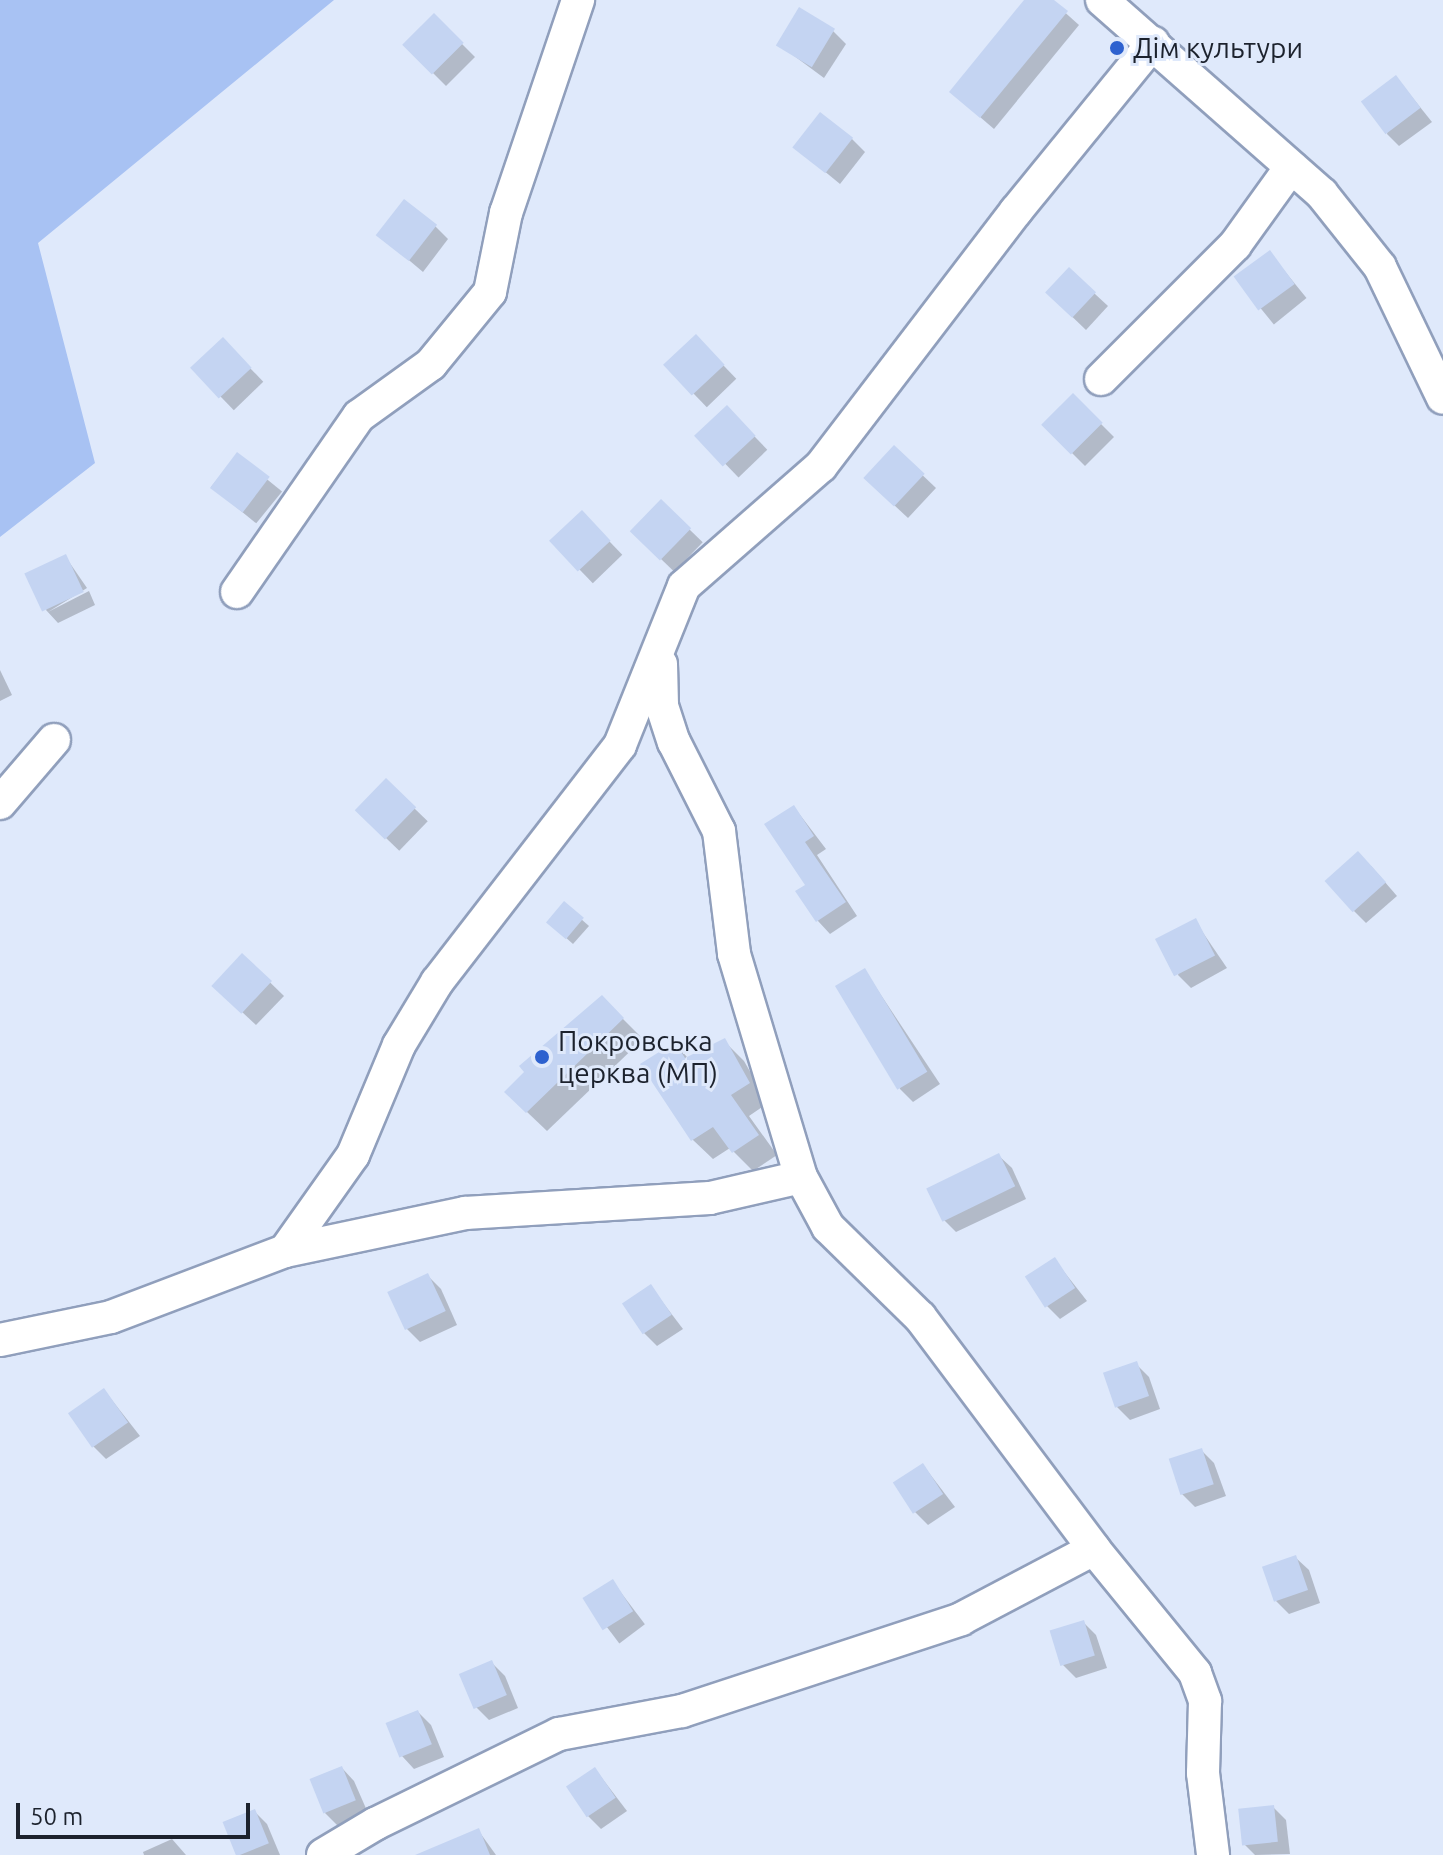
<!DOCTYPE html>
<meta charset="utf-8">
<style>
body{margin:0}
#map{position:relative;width:1443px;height:1855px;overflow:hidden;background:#dfe9fb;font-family:Ubuntu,sans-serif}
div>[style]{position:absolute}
.green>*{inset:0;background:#a8c2f3}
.shadow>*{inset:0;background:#0003;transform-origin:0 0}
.building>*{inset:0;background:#c4d4f2;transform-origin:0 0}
.roads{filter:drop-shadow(2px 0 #909fbc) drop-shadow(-2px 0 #909fbc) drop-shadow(0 2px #909fbc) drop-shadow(0 -2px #909fbc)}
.minor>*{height:32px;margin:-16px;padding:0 16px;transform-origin:16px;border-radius:16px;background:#fff}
.dots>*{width:22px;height:22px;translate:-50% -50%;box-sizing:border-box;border:4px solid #dfe9fb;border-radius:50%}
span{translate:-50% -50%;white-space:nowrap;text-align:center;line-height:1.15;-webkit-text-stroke:6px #dfe9fb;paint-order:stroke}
.poi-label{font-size:28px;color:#1c222d}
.left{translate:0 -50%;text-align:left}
.scale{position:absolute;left:16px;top:1803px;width:234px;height:36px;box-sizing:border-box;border:4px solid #1c222d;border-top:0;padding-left:10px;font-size:24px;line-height:28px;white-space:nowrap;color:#1c222d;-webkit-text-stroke:6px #dfe9fb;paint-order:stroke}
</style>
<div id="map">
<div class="green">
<div style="clip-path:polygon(0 0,334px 0,38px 243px,95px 463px,0 537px)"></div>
</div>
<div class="shadow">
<div style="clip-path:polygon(1027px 0,1051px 0,1079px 25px,994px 129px,951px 92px)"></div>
<div style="left:434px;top:16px;width:58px;height:41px;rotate:45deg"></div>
<div style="clip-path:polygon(833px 31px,846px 44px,824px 78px,778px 44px)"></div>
<div style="clip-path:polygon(1396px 77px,1432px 122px,1399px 146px,1387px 134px)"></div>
<div style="clip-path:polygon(852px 139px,865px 152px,840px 184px,795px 147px)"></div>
<div style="clip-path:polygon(435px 226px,448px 239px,423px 272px,379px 235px)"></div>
<div style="left:1270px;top:253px;width:58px;height:42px;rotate:51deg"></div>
<div style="clip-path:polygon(1069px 270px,1108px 306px,1086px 330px,1061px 306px)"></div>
<div style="left:696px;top:337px;width:58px;height:41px;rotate:46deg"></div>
<div style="left:223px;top:340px;width:58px;height:41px;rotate:46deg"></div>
<div style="left:1073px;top:396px;width:58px;height:41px;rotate:45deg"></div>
<div style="left:727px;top:408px;width:58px;height:40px;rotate:46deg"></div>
<div style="clip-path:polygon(894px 448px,936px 488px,908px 518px,879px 491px)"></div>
<div style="left:237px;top:455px;width:58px;height:41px;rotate:39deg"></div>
<div style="left:661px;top:502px;width:58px;height:41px;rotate:44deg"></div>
<div style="left:582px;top:513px;width:58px;height:41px;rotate:46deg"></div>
<div style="clip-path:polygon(65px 556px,87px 588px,48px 612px,89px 591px,95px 605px,58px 623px,46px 610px)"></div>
<div style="clip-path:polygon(0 670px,12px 695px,0 701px)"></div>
<div style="left:386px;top:781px;width:58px;height:41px;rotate:44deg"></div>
<div style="clip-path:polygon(794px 807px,826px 849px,817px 855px,857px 916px,830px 934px,818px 921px)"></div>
<div style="clip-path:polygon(1371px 866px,1397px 896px,1366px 923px,1353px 910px)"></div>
<div style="clip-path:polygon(564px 904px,589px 926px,573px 944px,555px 928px)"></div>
<div style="clip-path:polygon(1195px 921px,1227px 968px,1191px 988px,1178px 975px)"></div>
<div style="clip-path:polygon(242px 955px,284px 996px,256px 1025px,227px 998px)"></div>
<div style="clip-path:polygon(865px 971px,940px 1084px,913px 1102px,900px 1089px)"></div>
<div style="clip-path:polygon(602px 998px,643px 1039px,547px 1131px,526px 1111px,527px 1072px)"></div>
<div style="clip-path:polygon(724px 1041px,744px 1061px,768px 1103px,749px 1116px,777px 1155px,753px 1171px,730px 1148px,713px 1159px,693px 1140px,643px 1065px,675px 1044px,688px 1058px)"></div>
<div style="clip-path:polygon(999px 1156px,1012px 1168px,1026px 1199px,956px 1232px,943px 1219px,929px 1189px)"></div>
<div style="clip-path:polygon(1054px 1259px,1087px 1301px,1060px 1319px,1047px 1306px)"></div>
<div style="clip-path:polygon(428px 1276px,441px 1289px,457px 1325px,420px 1342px,407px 1329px,390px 1294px)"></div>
<div style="clip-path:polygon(651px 1287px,683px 1329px,657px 1346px,644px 1333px)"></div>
<div style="clip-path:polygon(1136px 1364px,1149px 1377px,1160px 1409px,1130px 1420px,1117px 1407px)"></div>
<div style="clip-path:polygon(104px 1390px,140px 1436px,106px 1459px,93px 1446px)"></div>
<div style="clip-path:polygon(1201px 1450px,1214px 1463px,1226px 1496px,1195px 1507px,1182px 1494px)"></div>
<div style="clip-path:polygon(923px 1465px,955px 1507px,928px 1525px,915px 1512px)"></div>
<div style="clip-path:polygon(1296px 1558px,1309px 1570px,1320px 1603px,1289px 1614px,1276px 1601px)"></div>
<div style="left:613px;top:1582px;width:53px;height:32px;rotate:53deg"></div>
<div style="clip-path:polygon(1083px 1622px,1096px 1635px,1107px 1668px,1076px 1678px,1063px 1665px)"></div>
<div style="clip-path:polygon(492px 1663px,505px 1676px,518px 1708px,489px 1720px,476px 1707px)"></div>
<div style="clip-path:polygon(418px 1712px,431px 1725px,444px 1757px,414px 1769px,402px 1756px)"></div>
<div style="clip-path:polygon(342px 1768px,354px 1781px,368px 1813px,338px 1826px,325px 1813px)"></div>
<div style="clip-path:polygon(595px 1769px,627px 1811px,601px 1829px,588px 1816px)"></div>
<div style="clip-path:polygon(1273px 1807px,1286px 1820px,1290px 1854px,1255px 1855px,1245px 1845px)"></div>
<div style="clip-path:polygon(254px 1811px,267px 1824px,280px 1855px,237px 1855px,224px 1823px)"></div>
<div style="clip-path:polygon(478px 1830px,496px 1855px,454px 1855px)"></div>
<div style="clip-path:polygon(172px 1839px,186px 1855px,144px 1855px,143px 1852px)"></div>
</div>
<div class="building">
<div style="clip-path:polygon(1024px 0,1054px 0,1068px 11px,980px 118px,949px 92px)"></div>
<div style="left:799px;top:7px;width:42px;height:45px;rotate:31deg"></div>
<div style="left:434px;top:13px;width:42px;height:45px;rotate:45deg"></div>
<div style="left:1396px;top:75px;width:41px;height:44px;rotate:53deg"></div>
<div style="left:820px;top:112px;width:42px;height:45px;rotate:38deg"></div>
<div style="left:404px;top:199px;width:42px;height:46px;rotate:38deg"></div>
<div style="left:1270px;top:250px;width:42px;height:45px;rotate:54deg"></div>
<div style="left:1069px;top:267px;width:37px;height:35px;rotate:43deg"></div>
<div style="left:696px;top:334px;width:42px;height:45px;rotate:47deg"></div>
<div style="left:223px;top:337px;width:42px;height:45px;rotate:47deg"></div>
<div style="left:1073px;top:393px;width:42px;height:45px;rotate:45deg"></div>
<div style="left:727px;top:405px;width:42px;height:45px;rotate:47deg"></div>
<div style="left:894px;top:445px;width:42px;height:45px;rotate:43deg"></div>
<div style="left:237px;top:452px;width:41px;height:45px;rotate:37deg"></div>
<div style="left:661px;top:499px;width:42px;height:45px;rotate:44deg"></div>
<div style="left:582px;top:510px;width:42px;height:45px;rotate:47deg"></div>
<div style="left:66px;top:554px;width:42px;height:46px;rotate:65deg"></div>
<div style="left:386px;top:778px;width:42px;height:45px;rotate:44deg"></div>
<div style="clip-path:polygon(794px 805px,814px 836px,805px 842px,846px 902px,816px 922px,795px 891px,805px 885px,764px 824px)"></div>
<div style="left:1358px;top:851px;width:42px;height:45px;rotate:48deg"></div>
<div style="left:564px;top:901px;width:26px;height:28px;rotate:40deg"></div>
<div style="left:1196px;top:918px;width:42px;height:46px;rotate:63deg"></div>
<div style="left:242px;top:953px;width:41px;height:45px;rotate:43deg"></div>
<div style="left:865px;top:968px;width:121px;height:35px;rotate:59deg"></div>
<div style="clip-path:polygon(602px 995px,624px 1018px,526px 1113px,504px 1092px,524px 1072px,519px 1066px)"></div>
<div style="clip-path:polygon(725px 1038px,750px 1083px,731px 1095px,759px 1135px,732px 1153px,713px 1127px,691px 1141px,640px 1064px,675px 1042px,685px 1058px)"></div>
<div style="left:999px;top:1153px;width:37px;height:81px;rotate:64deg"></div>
<div style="left:1055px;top:1257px;width:37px;height:36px;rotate:57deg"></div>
<div style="left:428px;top:1273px;width:42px;height:45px;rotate:65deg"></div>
<div style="left:651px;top:1284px;width:37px;height:35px;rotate:56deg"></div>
<div style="left:1137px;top:1361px;width:37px;height:36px;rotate:71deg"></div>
<div style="left:104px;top:1388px;width:42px;height:44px;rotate:55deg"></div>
<div style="left:1202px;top:1448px;width:38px;height:35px;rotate:72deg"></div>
<div style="left:923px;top:1463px;width:37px;height:36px;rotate:57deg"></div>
<div style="left:1296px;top:1555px;width:37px;height:36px;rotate:71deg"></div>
<div style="left:613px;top:1579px;width:38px;height:36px;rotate:58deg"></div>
<div style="left:1084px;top:1620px;width:37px;height:36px;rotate:73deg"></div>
<div style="left:492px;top:1660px;width:38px;height:36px;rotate:67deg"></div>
<div style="left:418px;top:1710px;width:37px;height:35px;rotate:68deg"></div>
<div style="left:342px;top:1766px;width:37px;height:35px;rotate:68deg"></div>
<div style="left:595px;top:1767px;width:37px;height:35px;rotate:56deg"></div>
<div style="left:1274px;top:1805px;width:37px;height:36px;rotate:84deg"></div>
<div style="left:255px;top:1809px;width:37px;height:35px;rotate:68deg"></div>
<div style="clip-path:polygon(479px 1828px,490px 1855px,415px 1855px)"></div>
</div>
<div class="roads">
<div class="minor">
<div style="left:1102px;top:0;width:293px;rotate:41.4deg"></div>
<div style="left:1322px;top:194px;width:93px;rotate:51.5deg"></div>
<div style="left:1380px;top:267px;width:145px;rotate:64.3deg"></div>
<div style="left:1101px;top:379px;width:190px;rotate:-45deg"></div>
<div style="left:1235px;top:245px;width:96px;rotate:-54.3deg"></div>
<div style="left:237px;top:592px;width:214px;rotate:-55.3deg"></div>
<div style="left:359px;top:416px;width:89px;rotate:-35.8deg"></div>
<div style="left:431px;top:364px;width:93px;rotate:-50.7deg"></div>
<div style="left:490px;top:292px;width:81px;rotate:-78.6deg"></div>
<div style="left:506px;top:213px;width:225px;rotate:-71.3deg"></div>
<div style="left:661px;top:664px;width:42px;rotate:88.6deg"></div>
<div style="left:662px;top:706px;width:38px;rotate:72deg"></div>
<div style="left:674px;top:742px;width:100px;rotate:63.2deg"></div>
<div style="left:719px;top:831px;width:124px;rotate:83deg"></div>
<div style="left:734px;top:954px;width:233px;rotate:73.3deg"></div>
<div style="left:801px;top:1177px;width:57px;rotate:61.6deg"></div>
<div style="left:828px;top:1227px;width:129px;rotate:44.4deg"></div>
<div style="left:920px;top:1317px;width:290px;rotate:53.1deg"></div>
<div style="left:1094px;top:1549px;width:160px;rotate:50.8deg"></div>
<div style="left:1195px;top:1673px;width:30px;rotate:70deg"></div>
<div style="left:1205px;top:1701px;width:72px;rotate:91.6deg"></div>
<div style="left:1203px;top:1773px;width:83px;rotate:83deg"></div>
<div style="left:0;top:803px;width:83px;rotate:-49.4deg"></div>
<div style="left:285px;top:1251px;width:184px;rotate:-11.9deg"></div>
<div style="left:465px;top:1213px;width:245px;rotate:-3.5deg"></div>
<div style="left:710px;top:1198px;width:93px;rotate:-13deg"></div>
<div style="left:0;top:1340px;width:113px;rotate:-11.7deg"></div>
<div style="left:111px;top:1317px;width:186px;rotate:-20.8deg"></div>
<div style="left:285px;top:1251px;width:118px;rotate:-54.7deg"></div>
<div style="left:353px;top:1155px;width:119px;rotate:-67.3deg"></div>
<div style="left:399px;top:1045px;width:74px;rotate:-58.9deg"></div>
<div style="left:437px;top:982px;width:299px;rotate:-52.3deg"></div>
<div style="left:620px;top:745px;width:171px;rotate:-68.1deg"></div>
<div style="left:684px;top:586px;width:182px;rotate:-41.2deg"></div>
<div style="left:821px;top:466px;width:321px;rotate:-52.6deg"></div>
<div style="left:1016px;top:211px;width:217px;rotate:-50.8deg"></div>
<div style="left:323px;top:1855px;width:61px;rotate:-30.8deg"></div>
<div style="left:375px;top:1824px;width:205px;rotate:-26.1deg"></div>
<div style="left:559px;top:1734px;width:125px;rotate:-10.6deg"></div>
<div style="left:682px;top:1711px;width:294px;rotate:-18.2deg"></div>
<div style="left:961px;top:1619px;width:150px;rotate:-27.8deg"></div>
</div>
</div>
<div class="dots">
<div style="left:1117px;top:48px;background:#2d61cf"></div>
<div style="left:542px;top:1057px;background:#2d61cf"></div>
</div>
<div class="poi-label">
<span class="left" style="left:1133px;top:48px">Дім культури</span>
<span class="left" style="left:558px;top:1057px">Покровська<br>церква (МП)</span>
</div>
<div class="scale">50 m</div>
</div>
